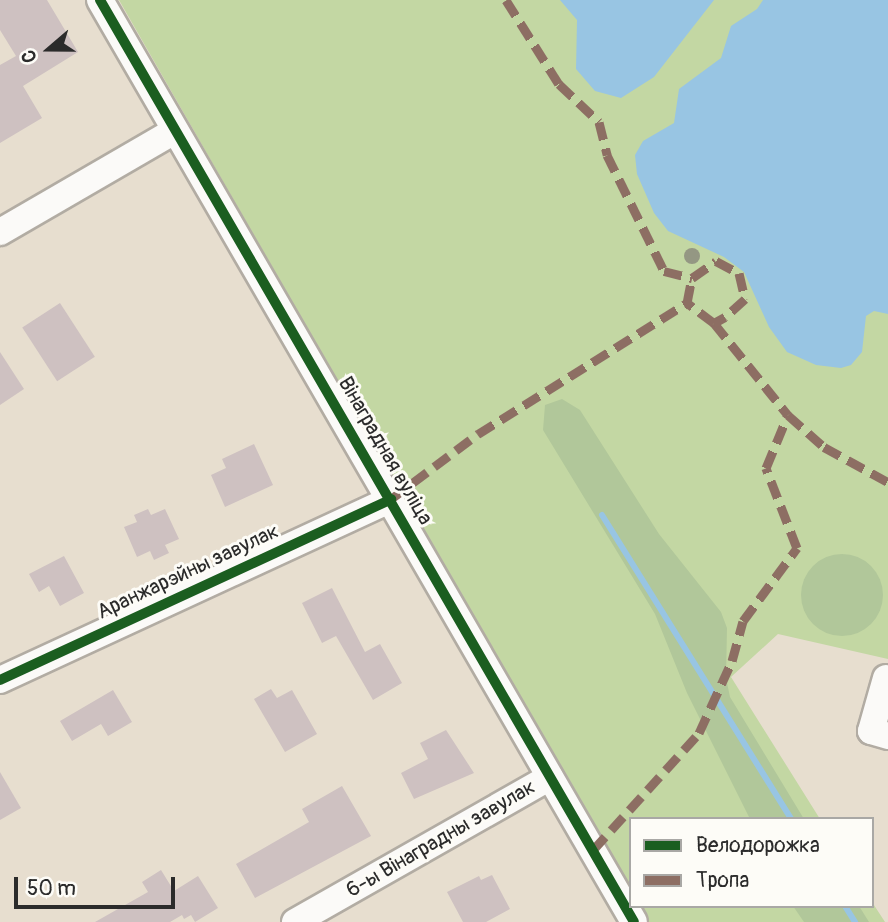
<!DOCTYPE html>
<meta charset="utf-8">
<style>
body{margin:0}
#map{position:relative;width:888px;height:922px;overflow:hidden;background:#e7decf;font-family:Pangolin,sans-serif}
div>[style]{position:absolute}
.green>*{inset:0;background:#c3d7a3}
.forest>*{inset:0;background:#b1c79a}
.round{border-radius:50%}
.water>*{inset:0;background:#98c5e3}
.stream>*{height:6px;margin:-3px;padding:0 3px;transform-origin:3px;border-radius:3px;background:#98c5e3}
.building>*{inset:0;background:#cec1c1;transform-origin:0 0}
.roads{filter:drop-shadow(2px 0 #b2aca3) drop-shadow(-2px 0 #b2aca3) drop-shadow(0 2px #b2aca3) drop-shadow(0 -2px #b2aca3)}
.minor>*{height:26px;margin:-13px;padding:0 13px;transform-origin:13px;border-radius:13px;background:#fbfaf8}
.quiet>*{height:9px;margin-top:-4.5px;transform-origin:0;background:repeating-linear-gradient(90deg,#8d6e63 0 18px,transparent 0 27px)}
.cycleway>*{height:10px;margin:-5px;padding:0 5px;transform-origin:5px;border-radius:5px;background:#1b5e20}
.trees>*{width:16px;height:16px;margin:-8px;border-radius:50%;background:#949783}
span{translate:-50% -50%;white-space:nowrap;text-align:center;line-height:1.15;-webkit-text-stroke:6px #fdfcf7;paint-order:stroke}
.street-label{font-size:21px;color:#2b2b2b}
.legend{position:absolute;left:629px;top:817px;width:245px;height:91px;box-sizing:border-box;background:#fdfcf7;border:2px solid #a9a8a5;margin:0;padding:9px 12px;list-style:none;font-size:21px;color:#2b2b2b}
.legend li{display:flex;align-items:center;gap:14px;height:35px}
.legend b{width:35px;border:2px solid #a9a8a5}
.north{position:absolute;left:14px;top:14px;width:70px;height:70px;-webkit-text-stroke:5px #fdfcf7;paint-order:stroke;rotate:250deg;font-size:19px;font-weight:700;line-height:28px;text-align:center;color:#2b2b2b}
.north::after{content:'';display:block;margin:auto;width:24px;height:32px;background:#2b2b2b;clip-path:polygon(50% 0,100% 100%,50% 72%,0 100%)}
.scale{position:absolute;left:14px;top:877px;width:161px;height:32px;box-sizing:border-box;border:4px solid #2b2b2b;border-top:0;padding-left:9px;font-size:21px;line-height:24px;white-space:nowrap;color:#2b2b2b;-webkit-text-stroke:5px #fdfcf7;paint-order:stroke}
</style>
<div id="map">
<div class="green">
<div style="clip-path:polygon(119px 0,888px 0,888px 659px,778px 634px,731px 677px,820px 819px,631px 819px,631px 894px)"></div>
<div style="clip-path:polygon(872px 902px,885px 922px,647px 922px,638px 906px,872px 906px)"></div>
</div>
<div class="forest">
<div style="clip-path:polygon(562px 399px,580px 410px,659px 534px,721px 612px,727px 628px,726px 678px,730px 697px,804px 819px,750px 819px,687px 693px,655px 614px,543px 430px,545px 405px)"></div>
<div class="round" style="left:801px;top:554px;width:82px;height:82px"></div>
<div style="clip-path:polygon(793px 906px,859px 906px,869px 922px,804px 922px)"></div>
</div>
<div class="water">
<div style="clip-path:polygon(560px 0,714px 0,654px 77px,621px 98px,595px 91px,576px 69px,577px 20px)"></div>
<div style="clip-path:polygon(763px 0,888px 0,888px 314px,874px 311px,866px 316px,862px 352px,851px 365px,841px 368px,816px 365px,787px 352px,769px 327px,744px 272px,724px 257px,668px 231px,654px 213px,637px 174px,635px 155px,643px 141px,674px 123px,679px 89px,721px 58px,731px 26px,757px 9px)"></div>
</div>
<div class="stream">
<div style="left:602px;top:515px;width:358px;rotate:58.1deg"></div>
<div style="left:845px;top:906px;width:19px;rotate:58deg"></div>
</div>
<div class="building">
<div style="clip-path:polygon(0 0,47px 0,78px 52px,23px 86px,42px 118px,0 143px,0 65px,16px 56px,0 30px)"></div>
<div style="left:60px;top:303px;width:64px;height:45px;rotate:57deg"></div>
<div style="clip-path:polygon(0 352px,24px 389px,0 405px)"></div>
<div style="clip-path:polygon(254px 444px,273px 485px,225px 507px,211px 475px,226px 468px,222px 459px)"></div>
<div style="clip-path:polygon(148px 509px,151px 515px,165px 509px,179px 539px,165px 545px,169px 553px,154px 560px,150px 551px,137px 557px,124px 527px,137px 522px,134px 515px)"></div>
<div style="clip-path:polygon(64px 556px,84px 593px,60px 606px,49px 586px,39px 592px,29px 574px)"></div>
<div style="clip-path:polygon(332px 588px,365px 652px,380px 644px,402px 683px,373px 700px,336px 636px,322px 643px,302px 603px)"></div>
<div style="clip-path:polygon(271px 689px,277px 698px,292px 690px,317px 734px,285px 752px,254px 699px)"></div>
<div style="clip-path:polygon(113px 690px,132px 722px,108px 736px,101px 724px,72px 741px,60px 721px)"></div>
<div style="clip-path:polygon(446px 730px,474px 773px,414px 799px,401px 773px,428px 759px,420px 743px)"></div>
<div style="clip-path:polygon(0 772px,21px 808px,0 820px)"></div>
<div style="clip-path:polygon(342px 786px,371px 836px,255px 898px,236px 864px,309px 822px,302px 809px)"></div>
<div style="clip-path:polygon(161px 870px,174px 891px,198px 876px,218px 908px,195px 922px,191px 915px,184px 919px,182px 915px,170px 922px,95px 922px,148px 892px,142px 882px)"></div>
<div style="clip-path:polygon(492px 875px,510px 909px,486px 922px,463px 922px,447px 892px,479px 876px,481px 880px)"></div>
</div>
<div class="roads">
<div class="minor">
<div style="left:100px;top:0;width:1065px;rotate:59.92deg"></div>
<div style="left:0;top:232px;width:201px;rotate:-30.1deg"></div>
<div style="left:886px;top:678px;width:55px;rotate:105.8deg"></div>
<div style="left:871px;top:731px;width:18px;rotate:16deg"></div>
<div style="left:0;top:680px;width:431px;rotate:-24.8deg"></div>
<div style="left:295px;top:922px;width:293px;rotate:-29.6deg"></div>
</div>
</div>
<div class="quiet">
<div style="left:506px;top:0;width:99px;rotate:57.8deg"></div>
<div style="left:559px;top:84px;width:55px;rotate:43.5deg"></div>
<div style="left:599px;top:122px;width:34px;rotate:76deg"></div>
<div style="left:607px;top:155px;width:129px;rotate:63.8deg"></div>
<div style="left:664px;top:271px;width:29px;rotate:14deg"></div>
<div style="left:714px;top:323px;width:118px;rotate:51.2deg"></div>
<div style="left:788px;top:415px;width:48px;rotate:41.6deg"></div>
<div style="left:824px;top:447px;width:73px;rotate:28.7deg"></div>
<div style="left:391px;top:499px;width:109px;rotate:-36.8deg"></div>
<div style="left:478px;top:434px;width:247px;rotate:-32.1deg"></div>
<div style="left:687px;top:303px;width:25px;rotate:-79deg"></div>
<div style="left:692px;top:278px;width:29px;rotate:-35deg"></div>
<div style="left:716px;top:261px;width:26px;rotate:28deg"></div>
<div style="left:739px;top:273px;width:27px;rotate:77deg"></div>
<div style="left:745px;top:299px;width:27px;rotate:138deg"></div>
<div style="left:725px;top:317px;width:13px;rotate:151deg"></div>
<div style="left:714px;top:323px;width:34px;rotate:-143deg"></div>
<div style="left:593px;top:850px;width:158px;rotate:-47.8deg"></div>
<div style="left:699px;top:733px;width:79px;rotate:-65.4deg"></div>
<div style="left:732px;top:661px;width:41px;rotate:-74.6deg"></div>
<div style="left:743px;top:621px;width:91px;rotate:-53.5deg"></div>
<div style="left:797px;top:548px;width:86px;rotate:-111.2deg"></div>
<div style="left:766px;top:468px;width:57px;rotate:-67.5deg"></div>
</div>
<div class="cycleway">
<div style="left:100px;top:0;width:1065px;rotate:59.92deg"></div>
<div style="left:0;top:680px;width:431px;rotate:-24.8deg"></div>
</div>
<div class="trees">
<div style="left:692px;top:256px"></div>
</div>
<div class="street-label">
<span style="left:385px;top:451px;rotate:60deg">Вінаградная вуліца</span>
<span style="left:188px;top:572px;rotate:-25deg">Аранжарэйны завулак</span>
<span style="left:441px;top:839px;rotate:-30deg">6-ы Вінаградны завулак</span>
</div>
<ul class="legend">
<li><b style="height:9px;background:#1b5e20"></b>Велодорожка</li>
<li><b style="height:9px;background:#8d6e63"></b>Тропа</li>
</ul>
<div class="north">С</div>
<div class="scale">50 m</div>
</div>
